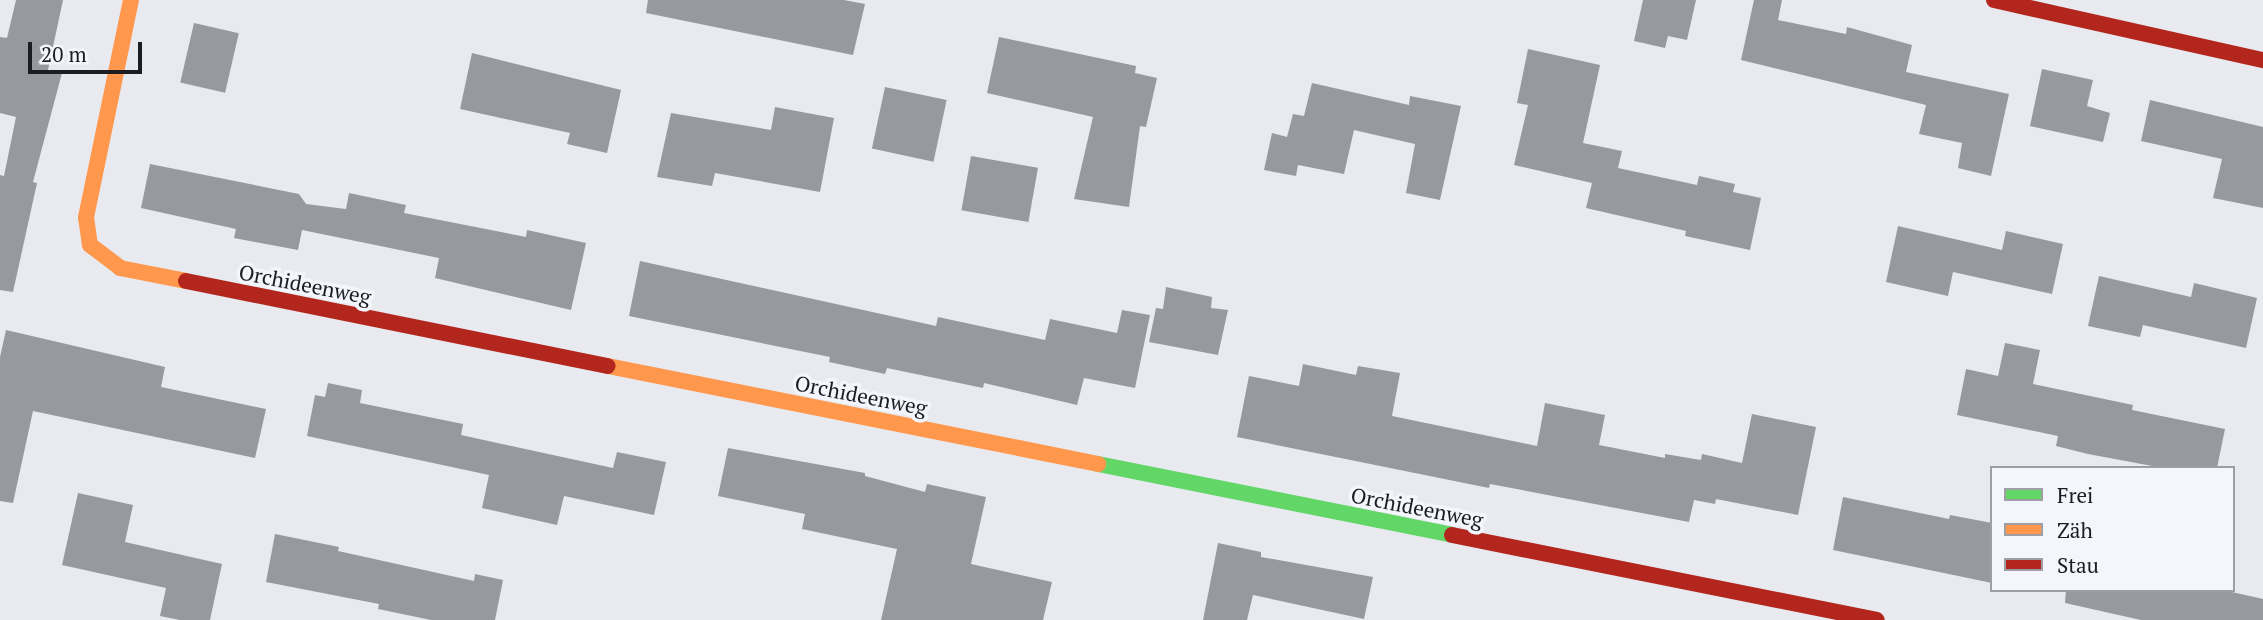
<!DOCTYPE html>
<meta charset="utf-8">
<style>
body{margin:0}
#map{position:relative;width:2263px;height:620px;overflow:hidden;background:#e8eaf0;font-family:"PT Serif",serif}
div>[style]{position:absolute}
.building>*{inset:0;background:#97999e;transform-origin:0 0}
.fast>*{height:16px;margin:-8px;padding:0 8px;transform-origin:8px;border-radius:8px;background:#63d668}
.slow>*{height:16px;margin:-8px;padding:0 8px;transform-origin:8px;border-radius:8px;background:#ff974d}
.jam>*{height:16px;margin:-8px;padding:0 8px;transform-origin:8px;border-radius:8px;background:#b3261e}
span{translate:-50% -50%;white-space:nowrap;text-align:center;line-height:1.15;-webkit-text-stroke:7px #f3f6fd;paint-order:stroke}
.street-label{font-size:21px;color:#1b1d20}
.legend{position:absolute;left:1990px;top:466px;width:245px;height:126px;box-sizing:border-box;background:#f3f6fd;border:2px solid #9d9fa5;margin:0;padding:9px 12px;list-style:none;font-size:21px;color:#1b1d20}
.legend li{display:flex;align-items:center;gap:14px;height:35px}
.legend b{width:35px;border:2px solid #9d9fa5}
.scale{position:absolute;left:28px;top:42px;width:114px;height:32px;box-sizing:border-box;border:4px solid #1b1d20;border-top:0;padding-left:9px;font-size:21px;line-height:24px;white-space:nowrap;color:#1b1d20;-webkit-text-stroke:5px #f3f6fd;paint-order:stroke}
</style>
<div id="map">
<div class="building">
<div style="clip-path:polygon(16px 0,63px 0,48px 70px,62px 73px,33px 182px,37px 183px,13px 292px,0 290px,0 175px,4px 176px,16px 117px,0 113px,0 37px,7px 38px)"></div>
<div style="clip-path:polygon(648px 0,844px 0,865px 4px,853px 55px,646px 13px)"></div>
<div style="clip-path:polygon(1643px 0,1696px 0,1687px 40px,1668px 36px,1665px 48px,1634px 41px)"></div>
<div style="clip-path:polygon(1754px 0,1782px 0,1778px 20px,1846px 34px,1847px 27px,1912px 45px,1906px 72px,2009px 94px,1991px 176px,1958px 168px,1962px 143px,1919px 134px,1926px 105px,1741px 60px)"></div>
<div style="left:194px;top:23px;width:46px;height:61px;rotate:13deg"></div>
<div style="clip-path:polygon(999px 37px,1136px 66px,1135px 73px,1157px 78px,1146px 127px,1140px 126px,1129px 207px,1074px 199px,1093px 117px,987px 93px)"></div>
<div style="clip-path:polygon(1528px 49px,1600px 65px,1583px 143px,1622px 151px,1618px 168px,1697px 185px,1699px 176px,1735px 184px,1733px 192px,1761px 198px,1750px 250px,1685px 236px,1686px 231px,1586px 208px,1592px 183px,1514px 165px,1528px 105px,1517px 103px)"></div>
<div style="clip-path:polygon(472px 53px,621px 90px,607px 153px,567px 144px,570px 133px,460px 109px)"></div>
<div style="clip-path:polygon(2042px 69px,2093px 80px,2087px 106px,2110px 113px,2103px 142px,2030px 126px)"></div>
<div style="clip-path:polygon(1312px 83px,1409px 105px,1410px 96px,1461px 106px,1440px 200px,1406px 193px,1415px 144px,1354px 130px,1344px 174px,1298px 165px,1296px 176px,1264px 170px,1272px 133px,1287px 137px,1293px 114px,1304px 116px)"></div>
<div style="left:885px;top:87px;width:63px;height:63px;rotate:12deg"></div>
<div style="clip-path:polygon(2150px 100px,2263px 127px,2263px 208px,2213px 198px,2222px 159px,2141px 141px)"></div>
<div style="clip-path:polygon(775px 107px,834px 118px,820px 192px,715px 173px,712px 186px,657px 177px,671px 113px,771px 130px)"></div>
<div style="left:971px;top:156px;width:68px;height:55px;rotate:10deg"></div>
<div style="clip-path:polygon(150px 164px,299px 194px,306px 204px,346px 209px,349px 193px,406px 205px,404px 213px,526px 237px,527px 230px,586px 243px,571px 310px,435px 278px,439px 258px,302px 230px,298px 250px,234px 238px,236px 229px,141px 208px)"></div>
<div style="clip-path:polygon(1898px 226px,2002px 250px,2006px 231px,2063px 244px,2052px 294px,1953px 272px,1948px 296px,1886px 282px)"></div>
<div style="clip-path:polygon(640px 261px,936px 326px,938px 317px,1045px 340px,1050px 319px,1117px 333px,1122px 310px,1150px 315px,1135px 388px,1084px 378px,1077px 405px,984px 383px,983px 388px,887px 368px,885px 374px,829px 362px,830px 357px,629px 316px)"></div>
<div style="clip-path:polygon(2099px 276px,2191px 297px,2194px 283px,2257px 298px,2246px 348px,2143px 325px,2140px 337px,2088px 326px)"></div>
<div style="clip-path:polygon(1166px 287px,1212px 297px,1211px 308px,1228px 310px,1218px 355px,1149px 342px,1156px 308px,1163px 309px)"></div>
<div style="clip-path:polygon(6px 330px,165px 367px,161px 387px,266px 409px,255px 458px,33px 411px,13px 503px,0 501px,0 357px)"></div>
<div style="clip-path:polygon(2005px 343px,2040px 350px,2033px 384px,2133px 405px,2132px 410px,2225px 429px,2217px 468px,2163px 468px,2088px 454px,2056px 446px,2058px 436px,1957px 415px,1966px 369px,1998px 376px)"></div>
<div style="clip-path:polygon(1303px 364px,1356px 375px,1358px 366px,1400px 373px,1392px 416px,1537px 446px,1545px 403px,1605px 415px,1599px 445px,1665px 458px,1665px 454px,1701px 460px,1702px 454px,1742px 463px,1752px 414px,1816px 427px,1798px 515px,1716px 499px,1715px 504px,1694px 500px,1689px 522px,1490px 484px,1489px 488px,1237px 437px,1249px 376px,1299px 386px)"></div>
<div style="clip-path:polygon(328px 383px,362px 390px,360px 403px,463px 424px,461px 435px,613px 468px,617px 452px,666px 462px,654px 515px,564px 496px,557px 525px,482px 508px,489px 475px,307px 436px,315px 395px,325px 397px)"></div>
<div style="clip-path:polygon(728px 448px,865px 473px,865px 476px,925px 492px,927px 484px,986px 497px,971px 564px,1052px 582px,1043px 620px,881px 620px,897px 549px,802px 529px,805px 514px,718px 496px)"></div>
<div style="clip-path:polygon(78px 493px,133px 505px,125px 542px,222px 564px,210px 620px,180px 620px,160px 616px,166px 588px,62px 565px)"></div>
<div style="clip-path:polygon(1843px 497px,1949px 519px,1950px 515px,1992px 523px,1992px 583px,1833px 550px)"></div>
<div style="clip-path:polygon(275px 534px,339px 547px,338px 551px,474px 581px,475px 574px,503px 580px,495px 620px,431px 620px,378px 609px,379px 604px,266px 582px)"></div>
<div style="clip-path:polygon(1218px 543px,1261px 552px,1261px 557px,1373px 577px,1364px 619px,1253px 595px,1247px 620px,1203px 620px)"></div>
<div style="clip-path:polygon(2066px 590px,2223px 590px,2263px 599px,2263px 620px,2141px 620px,2065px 603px)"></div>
</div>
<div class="fast">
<div style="left:1098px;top:464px;width:361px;rotate:11.3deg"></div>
</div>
<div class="slow">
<div style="left:131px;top:0;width:222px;rotate:101.7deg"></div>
<div style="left:86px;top:217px;width:28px;rotate:82deg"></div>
<div style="left:90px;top:245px;width:38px;rotate:37deg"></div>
<div style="left:120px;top:268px;width:67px;rotate:11.1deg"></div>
<div style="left:608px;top:366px;width:500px;rotate:11.3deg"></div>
</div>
<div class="jam">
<div style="left:1994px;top:0;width:276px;rotate:12.6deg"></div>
<div style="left:186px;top:281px;width:430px;rotate:11.4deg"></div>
<div style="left:1452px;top:535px;width:433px;rotate:11.3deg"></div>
</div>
<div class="street-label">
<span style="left:305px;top:284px;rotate:11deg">Orchideenweg</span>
<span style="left:861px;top:395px;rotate:11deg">Orchideenweg</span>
<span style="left:1417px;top:507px;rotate:11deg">Orchideenweg</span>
</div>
<ul class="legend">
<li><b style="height:9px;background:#63d668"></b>Frei</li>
<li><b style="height:9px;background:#ff974d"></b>Zäh</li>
<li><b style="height:9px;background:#b3261e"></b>Stau</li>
</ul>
<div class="scale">20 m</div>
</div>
